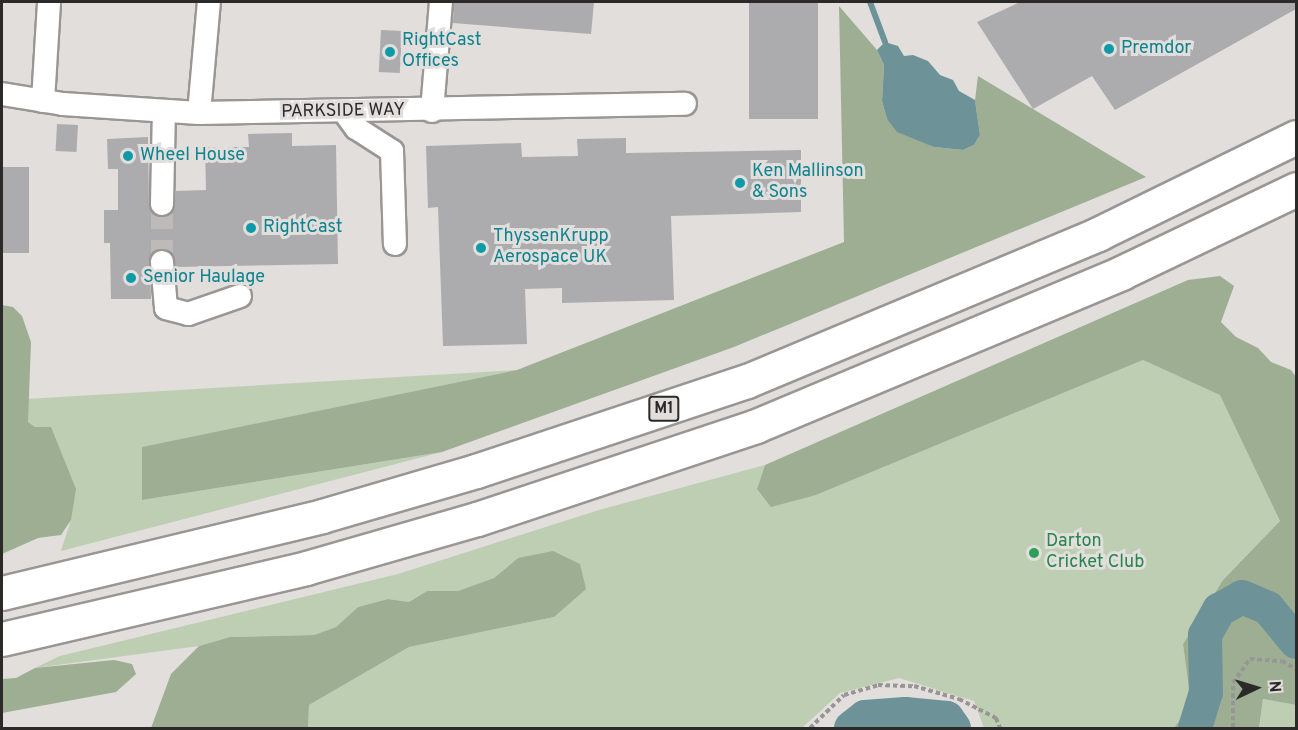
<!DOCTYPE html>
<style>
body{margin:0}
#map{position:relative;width:1298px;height:730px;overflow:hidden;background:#e1dedc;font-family:Overpass,sans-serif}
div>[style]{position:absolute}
.green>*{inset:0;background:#bdceb3}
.forest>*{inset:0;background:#9dae93}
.water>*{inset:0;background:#6d9398}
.stream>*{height:6px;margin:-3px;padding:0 3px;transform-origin:3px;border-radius:3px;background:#6d9398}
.river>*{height:34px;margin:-17px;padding:0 17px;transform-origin:17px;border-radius:17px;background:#6d9398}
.building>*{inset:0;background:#acacaf;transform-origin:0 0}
.minor-tunnel>*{height:22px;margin-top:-11px;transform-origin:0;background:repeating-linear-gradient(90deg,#bdbab8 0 22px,transparent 0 33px)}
.path>*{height:4px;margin-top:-2px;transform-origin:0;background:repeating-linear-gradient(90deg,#989694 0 4.5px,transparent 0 7.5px)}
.roads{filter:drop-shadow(2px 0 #999694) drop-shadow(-2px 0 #999694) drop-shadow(0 2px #999694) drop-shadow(0 -2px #999694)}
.minor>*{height:22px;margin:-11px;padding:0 11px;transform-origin:11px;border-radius:11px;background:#fff}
.highway>*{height:33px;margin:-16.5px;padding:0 16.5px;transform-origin:16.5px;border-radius:16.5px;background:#fff}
.dots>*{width:16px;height:16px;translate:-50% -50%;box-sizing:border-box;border:3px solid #e1dedc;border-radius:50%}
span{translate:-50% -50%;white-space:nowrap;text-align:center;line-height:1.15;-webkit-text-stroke:6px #e1dedc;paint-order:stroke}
.shield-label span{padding:2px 4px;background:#e1dedc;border:2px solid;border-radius:4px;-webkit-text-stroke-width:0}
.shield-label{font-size:16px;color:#2b2a29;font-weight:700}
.culture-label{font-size:18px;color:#0d838f}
.left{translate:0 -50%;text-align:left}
.street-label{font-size:18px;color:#2b2a29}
.leisure-label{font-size:18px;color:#27864d}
.frame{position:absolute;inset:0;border:3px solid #2b2a29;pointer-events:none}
.north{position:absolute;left:1226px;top:658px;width:60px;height:60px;-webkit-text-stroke:4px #e1dedc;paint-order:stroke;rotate:86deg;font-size:16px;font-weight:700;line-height:24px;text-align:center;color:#2b2a29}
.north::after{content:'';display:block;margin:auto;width:21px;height:27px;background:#2b2a29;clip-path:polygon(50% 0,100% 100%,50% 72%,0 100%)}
</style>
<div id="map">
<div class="green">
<div style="clip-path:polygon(1143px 360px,1221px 395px,1280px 521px,1223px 580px,1183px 644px,1191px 704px,1174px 728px,984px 728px,974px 701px,899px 678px,840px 693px,802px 728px,308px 728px,309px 705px,409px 647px,554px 617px,518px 558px,494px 578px,458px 591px,427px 591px,409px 602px,388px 599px,358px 607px,336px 627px,314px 635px,230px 637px,199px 646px,35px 668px,60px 656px,398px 574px,599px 510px,765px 465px,757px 489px,816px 495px)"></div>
<div style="clip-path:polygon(517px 370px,143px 447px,142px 500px,442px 452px,61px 551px,71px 520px,65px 463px,51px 428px,35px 427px,28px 422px,26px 399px)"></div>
<div style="clip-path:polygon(1263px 699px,1296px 705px,1296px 728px,1259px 728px)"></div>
</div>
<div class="forest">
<div style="clip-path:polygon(839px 6px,877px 50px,884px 65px,882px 101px,887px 119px,916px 138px,934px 147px,963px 150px,974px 145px,980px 135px,975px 100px,978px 76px,1146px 177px,734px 347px,442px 452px,142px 500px,142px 447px,517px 370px,844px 242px)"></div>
<div style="clip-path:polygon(1220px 276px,1234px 286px,1221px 322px,1236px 337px,1258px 348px,1271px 362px,1291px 370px,1296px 377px,1296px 705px,1263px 699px,1259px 728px,1174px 728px,1191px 704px,1183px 644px,1223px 580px,1280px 521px,1220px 395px,1143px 360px,816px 495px,771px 507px,757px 489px,765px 465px,1188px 280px)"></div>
<div style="clip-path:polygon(2px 305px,13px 307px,22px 316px,31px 342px,28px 422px,35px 427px,51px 427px,76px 489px,71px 520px,61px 535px,38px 538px,2px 554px)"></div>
<div style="clip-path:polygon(553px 551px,580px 564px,586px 589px,554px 617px,409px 647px,309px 705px,308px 728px,151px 728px,171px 674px,199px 646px,230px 637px,314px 635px,336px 627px,358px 607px,388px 599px,409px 602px,427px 591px,458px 591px,494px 578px,518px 558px)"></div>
<div style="clip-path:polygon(114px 660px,132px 664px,136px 674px,116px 692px,2px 713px,2px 679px,16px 678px,35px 668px)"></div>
</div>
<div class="water">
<div style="clip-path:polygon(885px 42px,898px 46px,904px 56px,913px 55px,928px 61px,940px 75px,953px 80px,959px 91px,975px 100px,980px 135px,974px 145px,963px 150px,934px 147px,897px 132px,887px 119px,882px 101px,884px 65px,877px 50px)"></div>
</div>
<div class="stream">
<div style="left:870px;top:2px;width:43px;rotate:69.4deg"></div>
</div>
<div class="river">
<div style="left:851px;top:728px;width:18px;rotate:-38deg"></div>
<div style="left:865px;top:717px;width:40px;rotate:-4.3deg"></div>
<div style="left:905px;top:714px;width:42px;rotate:5.4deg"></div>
<div style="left:947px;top:718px;width:12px;rotate:55deg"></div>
<div style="left:1195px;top:728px;width:37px;rotate:-73deg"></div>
<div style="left:1206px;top:693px;width:58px;rotate:-91deg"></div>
<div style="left:1205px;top:635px;width:29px;rotate:-61deg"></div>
<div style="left:1219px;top:610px;width:26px;rotate:-29deg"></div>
<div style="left:1242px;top:597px;width:28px;rotate:23deg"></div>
<div style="left:1268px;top:608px;width:44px;rotate:50.5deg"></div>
</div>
<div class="building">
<div style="clip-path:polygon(454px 2px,594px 2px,591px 34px,453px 23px)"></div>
<div style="left:749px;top:2px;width:69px;height:117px"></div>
<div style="clip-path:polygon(1020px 2px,1296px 2px,1296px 9px,1115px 110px,1092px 76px,1033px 109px,977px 22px)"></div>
<div style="left:381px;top:30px;width:21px;height:42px;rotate:3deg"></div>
<div style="left:57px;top:124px;width:21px;height:27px;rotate:3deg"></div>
<div style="clip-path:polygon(292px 133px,292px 146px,336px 145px,338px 264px,176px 267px,173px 254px,160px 249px,150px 257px,151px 299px,111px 299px,110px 243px,104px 243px,104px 210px,118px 210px,118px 169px,108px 169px,107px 139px,148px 137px,149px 204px,155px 215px,162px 217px,174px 210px,176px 191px,206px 190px,205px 147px,249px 147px,248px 134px)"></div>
<div style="clip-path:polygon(626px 138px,626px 153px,801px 150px,801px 212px,671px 216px,674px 300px,562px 303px,562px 288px,525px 289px,527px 344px,443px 346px,438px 207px,428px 208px,426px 146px,521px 143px,522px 157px,578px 156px,577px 139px)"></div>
<div style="left:2px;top:167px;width:27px;height:86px"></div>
</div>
<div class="minor-tunnel">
<div style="left:162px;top:262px;width:58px;rotate:-90deg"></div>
</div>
<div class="path">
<div style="left:810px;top:728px;width:47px;rotate:-44.1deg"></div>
<div style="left:844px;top:695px;width:35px;rotate:-16deg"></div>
<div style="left:878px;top:685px;width:36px;rotate:2deg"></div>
<div style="left:914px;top:686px;width:47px;rotate:16.1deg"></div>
<div style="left:959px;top:699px;width:42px;rotate:27.2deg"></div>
<div style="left:996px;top:718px;width:11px;rotate:68deg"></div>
<div style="left:1233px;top:728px;width:45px;rotate:-90deg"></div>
<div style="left:1233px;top:683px;width:29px;rotate:-55deg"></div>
<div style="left:1250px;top:659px;width:32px;rotate:4deg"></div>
<div style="left:1282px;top:661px;width:16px;rotate:30deg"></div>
</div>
<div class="roads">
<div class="minor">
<div style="left:2px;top:94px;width:62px;rotate:9.3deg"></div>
<div style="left:63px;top:104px;width:136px;rotate:3.8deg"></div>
<div style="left:199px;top:113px;width:486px;rotate:-1.1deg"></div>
<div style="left:43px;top:101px;width:99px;rotate:-86.5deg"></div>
<div style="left:432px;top:111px;width:109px;rotate:-85.3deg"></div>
<div style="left:199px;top:113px;width:111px;rotate:-84.9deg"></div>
<div style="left:345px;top:113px;width:19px;rotate:54deg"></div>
<div style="left:356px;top:128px;width:43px;rotate:32.6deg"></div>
<div style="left:392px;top:151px;width:93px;rotate:88.2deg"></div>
<div style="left:162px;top:204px;width:93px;rotate:-88.8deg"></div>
<div style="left:162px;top:262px;width:46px;rotate:85deg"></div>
<div style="left:166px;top:308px;width:23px;rotate:15deg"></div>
<div style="left:188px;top:314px;width:55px;rotate:-19.1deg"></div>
</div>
<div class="highway">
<div style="left:2px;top:593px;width:329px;rotate:-13.5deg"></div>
<div style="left:322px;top:516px;width:160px;rotate:-16.3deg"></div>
<div style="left:476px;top:471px;width:286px;rotate:-18.4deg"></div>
<div style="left:747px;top:381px;width:381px;rotate:-22.7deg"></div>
<div style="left:1098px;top:234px;width:220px;rotate:-26.1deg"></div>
<div style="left:2px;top:639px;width:312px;rotate:-13.1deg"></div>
<div style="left:306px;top:568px;width:178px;rotate:-16deg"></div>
<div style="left:477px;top:519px;width:294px;rotate:-18.4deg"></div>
<div style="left:756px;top:426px;width:396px;rotate:-22.7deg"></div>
<div style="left:1121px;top:273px;width:194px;rotate:-25.6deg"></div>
</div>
</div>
<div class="dots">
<div style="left:1109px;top:49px;background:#0f9aa8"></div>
<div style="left:390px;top:52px;background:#0f9aa8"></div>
<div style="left:128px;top:156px;background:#0f9aa8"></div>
<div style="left:740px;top:183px;background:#0f9aa8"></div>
<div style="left:251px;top:228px;background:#0f9aa8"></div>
<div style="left:481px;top:248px;background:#0f9aa8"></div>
<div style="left:131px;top:278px;background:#0f9aa8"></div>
<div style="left:1034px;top:553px;background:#2e9e5b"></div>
</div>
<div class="shield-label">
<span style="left:664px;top:409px">M1</span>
</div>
<div class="culture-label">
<span class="left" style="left:402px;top:52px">RightCast<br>Offices</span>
<span class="left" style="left:1121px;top:49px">Premdor</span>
<span class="left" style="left:140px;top:156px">Wheel House</span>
<span class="left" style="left:752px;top:183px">Ken Mallinson<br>&amp; Sons</span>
<span class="left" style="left:263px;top:228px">RightCast</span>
<span class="left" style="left:493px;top:248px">ThyssenKrupp<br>Aerospace UK</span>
<span class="left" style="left:143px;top:278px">Senior Haulage</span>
</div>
<div class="street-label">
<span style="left:343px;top:112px;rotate:-1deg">PARKSIDE WAY</span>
</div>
<div class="leisure-label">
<span class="left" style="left:1046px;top:553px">Darton<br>Cricket Club</span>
</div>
<div class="frame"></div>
<div class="north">N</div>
</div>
